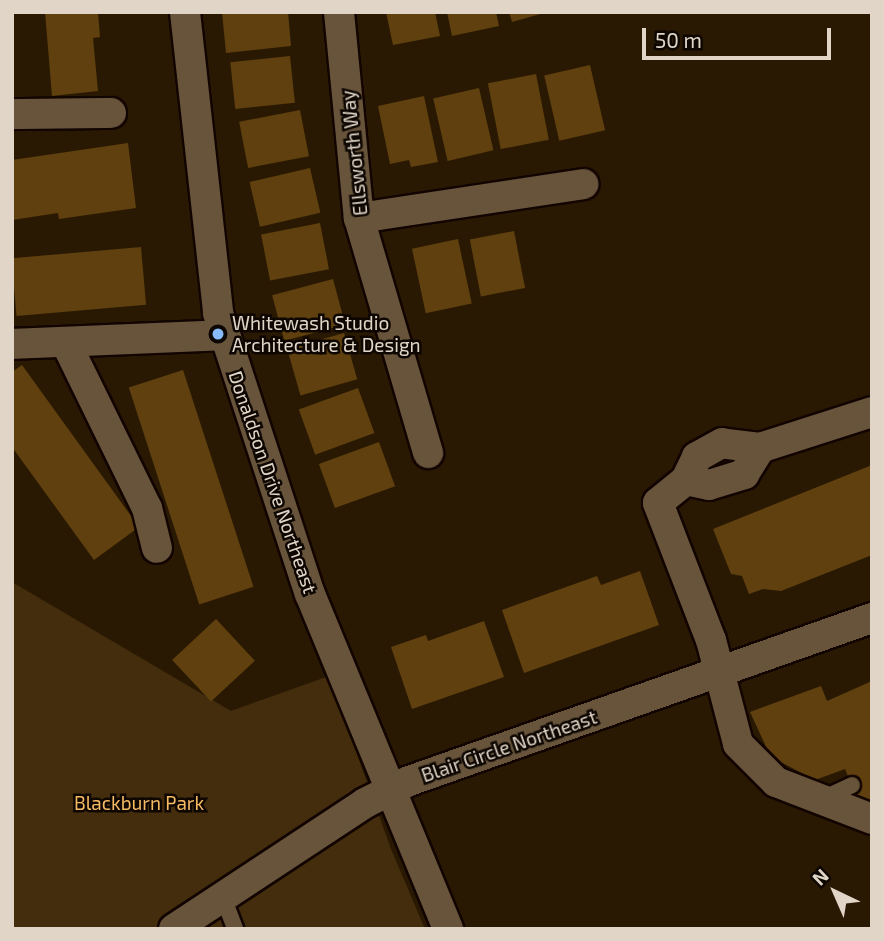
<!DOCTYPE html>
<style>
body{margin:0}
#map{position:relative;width:884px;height:941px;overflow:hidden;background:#2a1902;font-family:"Exo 2",sans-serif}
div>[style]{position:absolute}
.green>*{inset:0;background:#432d0d}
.building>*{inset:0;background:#5f400e;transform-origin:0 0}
.roads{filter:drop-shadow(2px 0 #120400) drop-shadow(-2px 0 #120400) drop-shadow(0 2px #120400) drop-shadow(0 -2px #120400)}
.service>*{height:16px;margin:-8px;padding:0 8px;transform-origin:8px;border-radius:8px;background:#67543b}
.minor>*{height:30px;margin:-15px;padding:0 15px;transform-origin:15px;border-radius:15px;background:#67543b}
.dots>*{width:19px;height:19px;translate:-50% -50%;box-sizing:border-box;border:4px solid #0d0601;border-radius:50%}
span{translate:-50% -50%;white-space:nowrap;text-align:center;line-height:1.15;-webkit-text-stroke:5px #0d0601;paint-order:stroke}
.street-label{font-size:19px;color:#e0d5c7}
.poi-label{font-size:19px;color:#e0d5c7}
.left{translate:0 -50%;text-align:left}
.park-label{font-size:19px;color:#f6ba63}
.frame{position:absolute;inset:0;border:14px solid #e0d5c7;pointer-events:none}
.north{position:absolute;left:800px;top:857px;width:70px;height:70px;-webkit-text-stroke:5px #0d0601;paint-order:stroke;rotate:316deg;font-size:19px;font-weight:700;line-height:28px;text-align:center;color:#e0d5c7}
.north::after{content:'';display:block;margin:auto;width:24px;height:32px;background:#e0d5c7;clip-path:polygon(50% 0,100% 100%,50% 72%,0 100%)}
.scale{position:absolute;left:642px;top:28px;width:189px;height:32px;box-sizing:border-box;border:4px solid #e0d5c7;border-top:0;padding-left:9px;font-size:21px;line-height:24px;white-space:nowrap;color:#e0d5c7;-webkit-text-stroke:5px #0d0601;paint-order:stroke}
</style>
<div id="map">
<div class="green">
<div style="clip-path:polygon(12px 582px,231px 711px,329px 676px,391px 849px,425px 929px,12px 929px)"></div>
</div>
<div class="building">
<div style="clip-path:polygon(45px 12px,98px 12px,100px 37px,93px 38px,98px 91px,52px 96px)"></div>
<div style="clip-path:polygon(222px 12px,288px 12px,291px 46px,226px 53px)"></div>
<div style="clip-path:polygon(386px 12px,435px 12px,440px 36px,393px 45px)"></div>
<div style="clip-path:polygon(447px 12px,496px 12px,499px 26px,452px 36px)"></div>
<div style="clip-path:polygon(509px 12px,544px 12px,544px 13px,512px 22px)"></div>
<div style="left:290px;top:56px;width:47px;height:60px;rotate:84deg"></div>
<div style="left:590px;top:65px;width:67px;height:47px;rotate:77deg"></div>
<div style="left:536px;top:74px;width:67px;height:49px;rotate:79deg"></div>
<div style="left:479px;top:88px;width:64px;height:47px;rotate:77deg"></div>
<div style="clip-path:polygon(424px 96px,438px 162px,411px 167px,409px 160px,390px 164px,378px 106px)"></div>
<div style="left:300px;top:110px;width:47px;height:62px;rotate:79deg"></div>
<div style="clip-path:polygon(128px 143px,136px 208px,59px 219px,58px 213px,12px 220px,12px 160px)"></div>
<div style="left:310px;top:168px;width:46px;height:62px;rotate:77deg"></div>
<div style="left:320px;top:223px;width:47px;height:60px;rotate:79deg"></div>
<div style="left:514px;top:231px;width:58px;height:45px;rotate:79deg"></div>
<div style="left:458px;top:239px;width:66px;height:47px;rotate:78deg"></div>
<div style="left:141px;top:247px;width:58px;height:130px;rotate:85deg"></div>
<div style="left:333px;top:279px;width:47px;height:63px;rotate:75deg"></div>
<div style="left:344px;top:333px;width:48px;height:59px;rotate:74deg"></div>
<div style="clip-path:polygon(22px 365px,139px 527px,94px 560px,12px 447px,12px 372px)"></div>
<div style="left:183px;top:370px;width:228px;height:57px;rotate:72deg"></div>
<div style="left:358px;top:388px;width:48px;height:63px;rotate:70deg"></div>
<div style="left:379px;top:442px;width:47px;height:64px;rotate:70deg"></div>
<div style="clip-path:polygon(872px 465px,872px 555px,781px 591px,763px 589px,749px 594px,742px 576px,731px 574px,713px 529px)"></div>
<div style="clip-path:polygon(640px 571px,659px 625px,524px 673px,502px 610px,597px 576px,601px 585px)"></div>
<div style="left:216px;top:619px;width:57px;height:60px;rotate:47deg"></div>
<div style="clip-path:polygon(484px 621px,504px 677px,412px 709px,391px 647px,426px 635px,428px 641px)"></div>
<div style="clip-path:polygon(872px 681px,872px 802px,861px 807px,845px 769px,815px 780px,756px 749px,768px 751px,750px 712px,821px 686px,827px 701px)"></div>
</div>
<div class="roads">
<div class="service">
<div style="left:822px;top:799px;width:33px;rotate:-25deg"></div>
<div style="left:223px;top:897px;width:34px;rotate:69deg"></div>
</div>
<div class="minor">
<div style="left:185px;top:12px;width:303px;rotate:83.7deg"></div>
<div style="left:218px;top:313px;width:296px;rotate:71.9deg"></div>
<div style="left:310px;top:594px;width:362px;rotate:67.6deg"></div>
<div style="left:339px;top:12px;width:207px;rotate:84.5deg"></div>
<div style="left:359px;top:218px;width:245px;rotate:73.6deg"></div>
<div style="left:12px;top:114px;width:99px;rotate:-0.6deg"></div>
<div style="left:359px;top:218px;width:227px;rotate:-8.6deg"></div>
<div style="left:66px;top:343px;width:184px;rotate:63.9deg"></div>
<div style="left:147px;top:508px;width:41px;rotate:76deg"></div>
<div style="left:12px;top:344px;width:213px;rotate:-2.4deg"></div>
<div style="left:872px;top:412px;width:118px;rotate:162.2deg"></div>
<div style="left:760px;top:448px;width:38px;rotate:-173deg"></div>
<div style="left:722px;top:443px;width:29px;rotate:151deg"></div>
<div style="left:697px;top:457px;width:25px;rotate:116deg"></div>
<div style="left:686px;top:480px;width:36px;rotate:141deg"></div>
<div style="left:658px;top:503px;width:147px;rotate:68.9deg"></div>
<div style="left:711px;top:640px;width:107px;rotate:75.4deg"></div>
<div style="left:738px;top:744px;width:54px;rotate:45deg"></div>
<div style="left:776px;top:782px;width:103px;rotate:21.1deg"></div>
<div style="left:686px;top:480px;width:24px;rotate:12deg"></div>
<div style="left:709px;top:485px;width:37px;rotate:-17deg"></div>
<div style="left:744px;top:474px;width:31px;rotate:-58deg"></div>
<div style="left:174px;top:929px;width:229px;rotate:-33.4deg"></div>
<div style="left:365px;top:803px;width:49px;rotate:-26.6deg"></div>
<div style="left:409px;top:781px;width:491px;rotate:-19.4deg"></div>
</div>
</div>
<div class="dots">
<div style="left:218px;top:334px;background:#87bbfb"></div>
</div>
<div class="street-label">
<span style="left:354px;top:153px;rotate:-96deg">Ellsworth Way</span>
<span style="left:273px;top:482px;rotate:71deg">Donaldson Drive Northeast</span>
<span style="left:509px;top:746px;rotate:-19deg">Blair Circle Northeast</span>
</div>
<div class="poi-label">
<span class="left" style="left:232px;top:334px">Whitewash Studio<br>Architecture &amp; Design</span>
</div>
<div class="park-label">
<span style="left:139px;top:803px">Blackburn Park</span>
</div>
<div class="frame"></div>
<div class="north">N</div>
<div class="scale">50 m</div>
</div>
